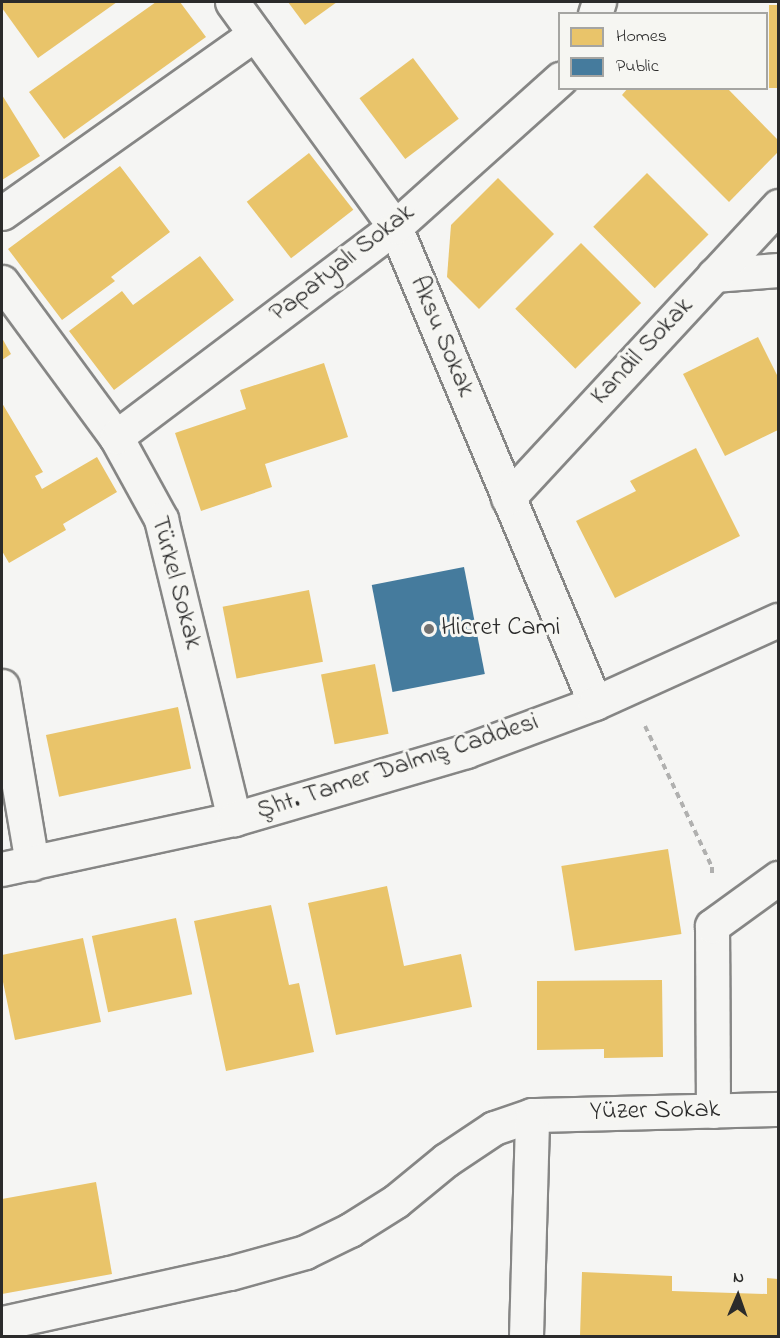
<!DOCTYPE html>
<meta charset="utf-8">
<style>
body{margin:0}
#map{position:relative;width:780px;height:1338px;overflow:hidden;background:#f5f5f3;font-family:"Indie Flower",sans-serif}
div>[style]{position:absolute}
.homes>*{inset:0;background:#e9c46a;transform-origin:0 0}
.public>*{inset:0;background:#457b9d;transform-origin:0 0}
.path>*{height:4px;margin-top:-2px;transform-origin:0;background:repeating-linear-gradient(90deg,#b0b0af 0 6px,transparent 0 10.5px)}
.roads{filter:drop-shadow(2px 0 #868685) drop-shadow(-2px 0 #868685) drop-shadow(0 2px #868685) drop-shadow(0 -2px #868685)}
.minor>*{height:33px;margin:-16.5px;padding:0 16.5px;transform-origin:16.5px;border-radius:16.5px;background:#f5f5f3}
.dots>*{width:16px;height:16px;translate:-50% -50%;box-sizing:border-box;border:3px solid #f6f6f2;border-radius:50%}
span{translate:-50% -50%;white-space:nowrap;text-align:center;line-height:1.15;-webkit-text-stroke:6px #f6f6f2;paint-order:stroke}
.street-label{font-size:26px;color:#2b2b2b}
.poi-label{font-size:26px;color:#2b2b2b}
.left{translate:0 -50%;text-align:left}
.frame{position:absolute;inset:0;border:3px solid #2b2b2b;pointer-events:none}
.legend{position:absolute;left:558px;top:12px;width:210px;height:78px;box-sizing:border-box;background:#f6f6f2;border:2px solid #a5a5a2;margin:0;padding:8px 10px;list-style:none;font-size:18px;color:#2b2b2b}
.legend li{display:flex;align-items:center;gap:12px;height:30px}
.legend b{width:30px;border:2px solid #a5a5a2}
.north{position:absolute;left:708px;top:1266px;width:60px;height:60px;-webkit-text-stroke:4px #f6f6f2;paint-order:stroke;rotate:2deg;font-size:16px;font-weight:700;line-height:24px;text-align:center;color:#2b2b2b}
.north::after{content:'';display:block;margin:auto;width:21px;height:27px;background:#2b2b2b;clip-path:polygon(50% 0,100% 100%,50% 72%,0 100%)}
</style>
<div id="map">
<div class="homes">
<div style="clip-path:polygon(2px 2px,117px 2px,38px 58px,2px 8px)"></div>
<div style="clip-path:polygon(156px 2px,180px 2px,206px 37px,64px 139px,29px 92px)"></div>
<div style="clip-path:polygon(288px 2px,337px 2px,305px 25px)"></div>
<div style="left:769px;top:5px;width:9px;height:83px"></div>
<div style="left:413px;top:58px;width:76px;height:67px;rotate:53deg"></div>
<div style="clip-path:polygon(628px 88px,727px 88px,778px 140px,778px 152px,729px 202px,622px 95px)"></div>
<div style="clip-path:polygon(2px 95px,40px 156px,2px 180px)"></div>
<div style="left:309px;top:153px;width:72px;height:79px;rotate:52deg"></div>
<div style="clip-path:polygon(120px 166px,170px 232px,111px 277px,115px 281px,62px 320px,8px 249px)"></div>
<div style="left:647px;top:173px;width:87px;height:76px;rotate:45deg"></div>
<div style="clip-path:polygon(498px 178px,554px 234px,479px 309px,447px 277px,451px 225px)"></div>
<div style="left:581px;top:243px;width:85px;height:93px;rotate:45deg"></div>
<div style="clip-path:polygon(200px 256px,234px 300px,114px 390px,69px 331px,122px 291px,133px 305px)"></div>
<div style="clip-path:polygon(758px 337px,778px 377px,778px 430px,725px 456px,683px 374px)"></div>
<div style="clip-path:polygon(2px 338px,11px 354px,2px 360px)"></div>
<div style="clip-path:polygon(324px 363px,348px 437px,265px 464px,272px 487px,201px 511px,175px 433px,246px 409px,240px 390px)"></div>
<div style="clip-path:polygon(2px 403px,43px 472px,35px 476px,42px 489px,97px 457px,117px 492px,63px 524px,66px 530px,9px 563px,2px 551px)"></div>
<div style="clip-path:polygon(696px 448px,740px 536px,615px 598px,576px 521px,636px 491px,630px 481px)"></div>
<div style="left:309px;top:590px;width:73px;height:88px;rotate:79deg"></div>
<div style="left:375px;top:664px;width:71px;height:55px;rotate:79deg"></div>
<div style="left:178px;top:707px;width:63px;height:135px;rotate:78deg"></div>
<div style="left:668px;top:849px;width:86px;height:108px;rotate:81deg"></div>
<div style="clip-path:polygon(387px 886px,404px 966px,461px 954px,472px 1007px,336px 1035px,308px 903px)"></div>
<div style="clip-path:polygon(271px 905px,289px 985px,299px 983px,314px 1052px,226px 1071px,194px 921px)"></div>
<div style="left:176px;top:918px;width:78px;height:86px;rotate:78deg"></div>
<div style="clip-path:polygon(83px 938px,101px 1022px,15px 1040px,2px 977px,2px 955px)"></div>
<div style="clip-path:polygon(662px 980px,663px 1057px,604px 1058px,604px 1049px,537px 1050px,537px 981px)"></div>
<div style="clip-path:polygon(96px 1182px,112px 1274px,2px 1294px,2px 1199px)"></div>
<div style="clip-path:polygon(582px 1272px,672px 1276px,672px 1291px,767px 1294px,767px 1278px,778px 1279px,778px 1336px,580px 1336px)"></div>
</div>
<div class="public">
<div style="left:464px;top:567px;width:109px;height:94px;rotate:79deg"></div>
</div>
<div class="path">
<div style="left:645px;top:726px;width:156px;rotate:64.6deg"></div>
<div style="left:712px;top:867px;width:7px;rotate:90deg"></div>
</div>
<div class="roads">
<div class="minor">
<div style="left:232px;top:2px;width:278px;rotate:54.1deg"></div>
<div style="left:395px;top:227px;width:516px;rotate:67.21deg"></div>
<div style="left:595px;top:14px;width:13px;rotate:-72deg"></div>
<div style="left:2px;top:213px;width:310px;rotate:-35.3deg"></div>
<div style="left:714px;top:275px;width:64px;rotate:-4.5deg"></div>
<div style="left:2px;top:282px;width:192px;rotate:53.7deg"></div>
<div style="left:116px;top:437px;width:94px;rotate:61.2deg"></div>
<div style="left:161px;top:519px;width:309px;rotate:76.3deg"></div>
<div style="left:116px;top:437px;width:349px;rotate:-37deg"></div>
<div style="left:395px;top:227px;width:222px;rotate:-41.9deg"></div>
<div style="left:508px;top:498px;width:398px;rotate:-47.2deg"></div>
<div style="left:2px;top:686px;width:180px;rotate:80.4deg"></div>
<div style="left:2px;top:869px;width:237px;rotate:-12.2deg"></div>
<div style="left:234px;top:819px;width:242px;rotate:-16.3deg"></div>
<div style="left:466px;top:751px;width:138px;rotate:-20.4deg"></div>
<div style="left:595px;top:703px;width:201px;rotate:-24.4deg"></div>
<div style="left:713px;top:1111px;width:185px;rotate:-90.3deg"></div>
<div style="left:712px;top:926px;width:82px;rotate:-36deg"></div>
<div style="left:2px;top:1323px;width:233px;rotate:-12.4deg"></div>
<div style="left:230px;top:1273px;width:78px;rotate:-15.6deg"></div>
<div style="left:305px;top:1252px;width:50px;rotate:-26.1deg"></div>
<div style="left:350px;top:1230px;width:54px;rotate:-32.2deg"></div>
<div style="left:396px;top:1201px;width:65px;rotate:-39.4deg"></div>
<div style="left:446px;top:1160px;width:58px;rotate:-33.7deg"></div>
<div style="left:494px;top:1128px;width:40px;rotate:-18.9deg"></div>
<div style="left:532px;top:1115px;width:246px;rotate:-1.4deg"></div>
<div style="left:526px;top:1336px;width:221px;rotate:-88.4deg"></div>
</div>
</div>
<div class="dots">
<div style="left:429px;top:629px;background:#727271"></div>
</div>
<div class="street-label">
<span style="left:343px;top:264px;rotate:-38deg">Papatyalı Sokak</span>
<span style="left:441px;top:337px;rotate:67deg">Aksu Sokak</span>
<span style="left:643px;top:352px;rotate:-47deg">Kandil Sokak</span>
<span style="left:175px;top:583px;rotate:75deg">Türkel Sokak</span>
<span style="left:398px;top:768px;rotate:-18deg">Şht. Tamer Dalmış Caddesi</span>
<span style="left:655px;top:1112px;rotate:-1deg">Yüzer Sokak</span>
</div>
<div class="poi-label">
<span class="left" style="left:441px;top:629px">Hicret Cami</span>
</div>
<div class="frame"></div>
<ul class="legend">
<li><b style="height:16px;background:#e9c46a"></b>Homes</li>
<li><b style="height:16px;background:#457b9d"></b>Public</li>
</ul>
<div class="north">N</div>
</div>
